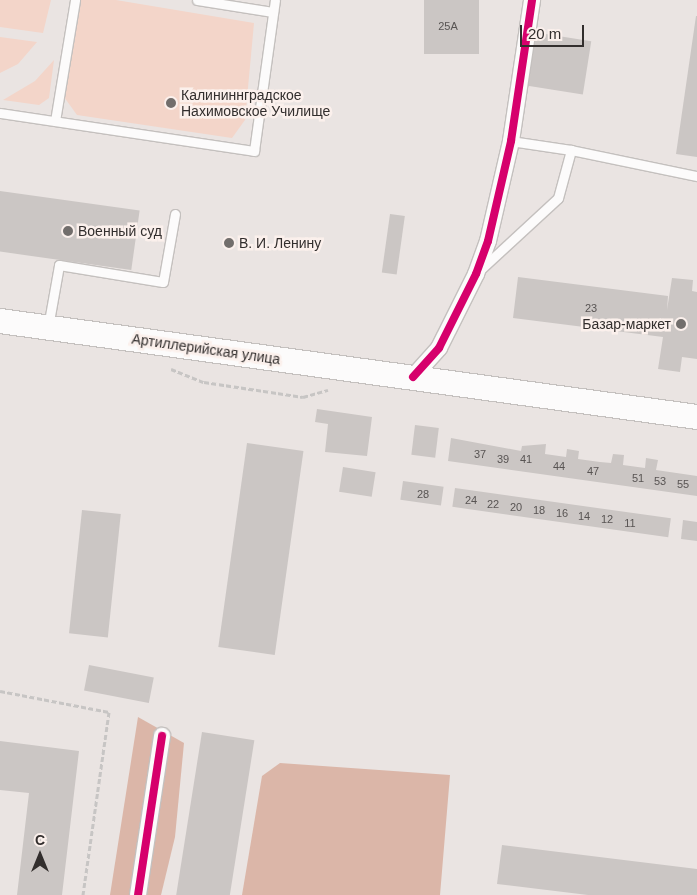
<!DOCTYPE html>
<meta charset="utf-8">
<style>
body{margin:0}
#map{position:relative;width:697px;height:895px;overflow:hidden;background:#eae4e2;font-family:Helvetica,sans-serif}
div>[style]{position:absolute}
.green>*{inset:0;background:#f3d5c9}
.forest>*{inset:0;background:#dbb6a8}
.building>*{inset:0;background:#cbc6c4;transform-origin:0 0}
.path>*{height:3px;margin-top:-1.5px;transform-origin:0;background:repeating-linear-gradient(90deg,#c7c5c4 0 5px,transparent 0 7.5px)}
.roads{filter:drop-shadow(1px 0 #c4c0be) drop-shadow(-1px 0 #c4c0be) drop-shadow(0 1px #c4c0be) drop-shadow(0 -1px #c4c0be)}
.lane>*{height:9px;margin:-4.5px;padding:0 4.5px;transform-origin:4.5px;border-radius:4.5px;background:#fcfbfb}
.street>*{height:16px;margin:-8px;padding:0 8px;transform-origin:8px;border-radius:8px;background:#fcfbfb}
.secondary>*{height:24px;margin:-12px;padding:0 12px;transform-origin:12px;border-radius:12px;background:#fcfbfb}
.cycleway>*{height:8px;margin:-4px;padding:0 4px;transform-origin:4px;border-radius:4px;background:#d6006c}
.dots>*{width:14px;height:14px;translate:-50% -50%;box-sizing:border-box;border:2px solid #fbf0ec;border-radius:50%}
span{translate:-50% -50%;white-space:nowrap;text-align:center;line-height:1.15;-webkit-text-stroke:5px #fbf0ec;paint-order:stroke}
.number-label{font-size:11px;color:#585453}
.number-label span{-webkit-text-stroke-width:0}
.poi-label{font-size:14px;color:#322e2d}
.left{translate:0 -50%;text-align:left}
.right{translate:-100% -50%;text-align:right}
.street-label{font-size:14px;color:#322e2d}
.north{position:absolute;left:15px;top:830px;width:50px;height:50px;-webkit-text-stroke:4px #fbf0ec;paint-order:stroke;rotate:0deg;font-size:14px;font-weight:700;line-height:20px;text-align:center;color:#322e2d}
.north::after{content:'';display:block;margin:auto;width:18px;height:22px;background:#322e2d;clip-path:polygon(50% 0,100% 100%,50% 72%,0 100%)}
.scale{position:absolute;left:520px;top:25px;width:64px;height:22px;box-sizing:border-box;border:2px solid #322e2d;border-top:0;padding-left:6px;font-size:15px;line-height:18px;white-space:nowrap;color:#322e2d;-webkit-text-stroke:4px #fbf0ec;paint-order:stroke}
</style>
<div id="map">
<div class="green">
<div style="clip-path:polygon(0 0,51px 0,43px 33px,0 27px)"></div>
<div style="clip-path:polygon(79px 0,116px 0,254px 23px,245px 120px,232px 138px,77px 115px,64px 97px)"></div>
<div style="clip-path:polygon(0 37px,37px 42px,18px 64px,0 73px)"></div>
<div style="clip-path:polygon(54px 60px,49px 98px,39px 105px,3px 100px,35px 81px)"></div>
</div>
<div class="forest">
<div style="clip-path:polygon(138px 717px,184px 743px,175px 837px,161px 895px,110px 895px)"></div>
<div style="clip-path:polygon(280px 763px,450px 775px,440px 895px,242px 895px,262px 776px)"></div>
</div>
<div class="building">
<div style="left:424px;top:0;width:55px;height:54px"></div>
<div style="clip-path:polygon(696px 16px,697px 16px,697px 157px,676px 154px)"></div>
<div style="left:533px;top:32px;width:59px;height:54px;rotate:9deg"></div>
<div style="left:0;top:191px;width:141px;height:60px;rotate:8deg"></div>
<div style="left:390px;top:214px;width:15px;height:59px;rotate:8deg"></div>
<div style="clip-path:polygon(518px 277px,668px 296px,667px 310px,672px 278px,693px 280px,692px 291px,697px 292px,697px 359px,682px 357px,680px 372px,658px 369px,663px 337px,513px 318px)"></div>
<div style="clip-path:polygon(317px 409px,372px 417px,367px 456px,325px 452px,328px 424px,315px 422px)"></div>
<div style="left:415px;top:425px;width:24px;height:30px;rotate:7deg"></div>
<div style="clip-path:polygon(451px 438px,521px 451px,522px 446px,546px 444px,545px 454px,566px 457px,567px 449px,579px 451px,578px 459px,600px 462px,611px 463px,613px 454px,624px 455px,623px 465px,645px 468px,646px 458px,658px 460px,656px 470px,697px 476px,697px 496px,448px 461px)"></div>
<div style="left:247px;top:443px;width:57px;height:206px;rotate:8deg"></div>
<div style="left:343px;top:467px;width:33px;height:25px;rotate:9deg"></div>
<div style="left:403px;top:481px;width:41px;height:19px;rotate:8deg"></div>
<div style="left:455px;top:488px;width:218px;height:19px;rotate:8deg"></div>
<div style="left:82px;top:510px;width:39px;height:124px;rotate:6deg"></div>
<div style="clip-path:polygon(683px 520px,697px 522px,697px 541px,681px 539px)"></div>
<div style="left:89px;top:665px;width:66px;height:26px;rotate:11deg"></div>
<div style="left:202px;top:732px;width:53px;height:165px;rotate:9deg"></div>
<div style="clip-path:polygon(0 741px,79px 751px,62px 895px,17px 895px,29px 793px,0 790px)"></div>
<div style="clip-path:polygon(502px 845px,697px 869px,697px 895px,588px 895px,497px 884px)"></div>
</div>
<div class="path">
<div style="left:171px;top:369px;width:35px;rotate:22deg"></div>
<div style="left:204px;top:382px;width:100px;rotate:8.6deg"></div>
<div style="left:303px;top:397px;width:26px;rotate:-16deg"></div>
<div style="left:0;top:691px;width:111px;rotate:10.9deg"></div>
<div style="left:109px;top:712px;width:185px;rotate:98.1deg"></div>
</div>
<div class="roads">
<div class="lane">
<div style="left:197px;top:0;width:77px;rotate:9deg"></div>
<div style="left:0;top:113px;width:257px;rotate:8.5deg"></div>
<div style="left:254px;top:151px;width:152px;rotate:-82.1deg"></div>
<div style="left:55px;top:121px;width:123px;rotate:-80.6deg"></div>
<div style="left:571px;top:150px;width:129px;rotate:11.7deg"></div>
<div style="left:480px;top:270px;width:106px;rotate:-42.7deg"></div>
<div style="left:558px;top:198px;width:50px;rotate:-74.8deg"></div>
<div style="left:571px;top:150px;width:61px;rotate:-171.5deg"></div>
<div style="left:48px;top:327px;width:63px;rotate:-79.9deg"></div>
<div style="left:59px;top:265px;width:105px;rotate:9.3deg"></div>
<div style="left:163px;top:282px;width:69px;rotate:-80deg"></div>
</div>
<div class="street">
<div style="left:413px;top:377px;width:39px;rotate:-48deg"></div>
<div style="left:439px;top:348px;width:83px;rotate:-63.4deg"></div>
<div style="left:476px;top:274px;width:35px;rotate:-70deg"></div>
<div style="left:488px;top:241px;width:103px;rotate:-77deg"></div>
<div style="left:511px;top:141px;width:143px;rotate:-81.5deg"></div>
<div style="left:138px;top:895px;width:161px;rotate:-81.4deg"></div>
</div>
<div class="secondary">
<div style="left:0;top:321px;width:704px;rotate:7.84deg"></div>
</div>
</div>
<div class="cycleway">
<div style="left:413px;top:377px;width:39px;rotate:-48deg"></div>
<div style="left:439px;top:348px;width:83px;rotate:-63.4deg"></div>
<div style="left:476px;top:274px;width:35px;rotate:-70deg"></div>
<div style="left:488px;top:241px;width:103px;rotate:-77deg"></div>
<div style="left:511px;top:141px;width:143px;rotate:-81.5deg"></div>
<div style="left:138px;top:895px;width:161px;rotate:-81.4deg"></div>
</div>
<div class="dots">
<div style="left:171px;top:103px;background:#726e6c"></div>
<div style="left:68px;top:231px;background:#726e6c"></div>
<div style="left:229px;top:243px;background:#726e6c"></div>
<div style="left:681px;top:324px;background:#726e6c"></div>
</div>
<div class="number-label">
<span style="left:448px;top:26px">25А</span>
<span style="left:591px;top:308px">23</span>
<span style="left:480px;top:454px">37</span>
<span style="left:503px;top:459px">39</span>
<span style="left:526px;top:459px">41</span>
<span style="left:559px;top:466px">44</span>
<span style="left:593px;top:471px">47</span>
<span style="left:638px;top:478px">51</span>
<span style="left:660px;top:481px">53</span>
<span style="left:683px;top:484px">55</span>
<span style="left:423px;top:494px">28</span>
<span style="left:471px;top:500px">24</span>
<span style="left:493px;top:504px">22</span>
<span style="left:516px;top:507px">20</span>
<span style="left:539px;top:510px">18</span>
<span style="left:562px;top:513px">16</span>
<span style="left:584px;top:516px">14</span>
<span style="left:607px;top:519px">12</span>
<span style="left:630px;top:523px">11</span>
</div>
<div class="poi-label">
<span class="left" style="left:181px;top:103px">Калининнградское<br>Нахимовское Училище</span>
<span class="left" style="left:78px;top:231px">Военный суд</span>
<span class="left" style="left:239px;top:243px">В. И. Ленину</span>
<span class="right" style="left:671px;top:324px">Базар-маркет</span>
</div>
<div class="street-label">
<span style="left:206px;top:349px;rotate:8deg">Артиллерийская улица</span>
</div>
<div class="north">С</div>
<div class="scale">20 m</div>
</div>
